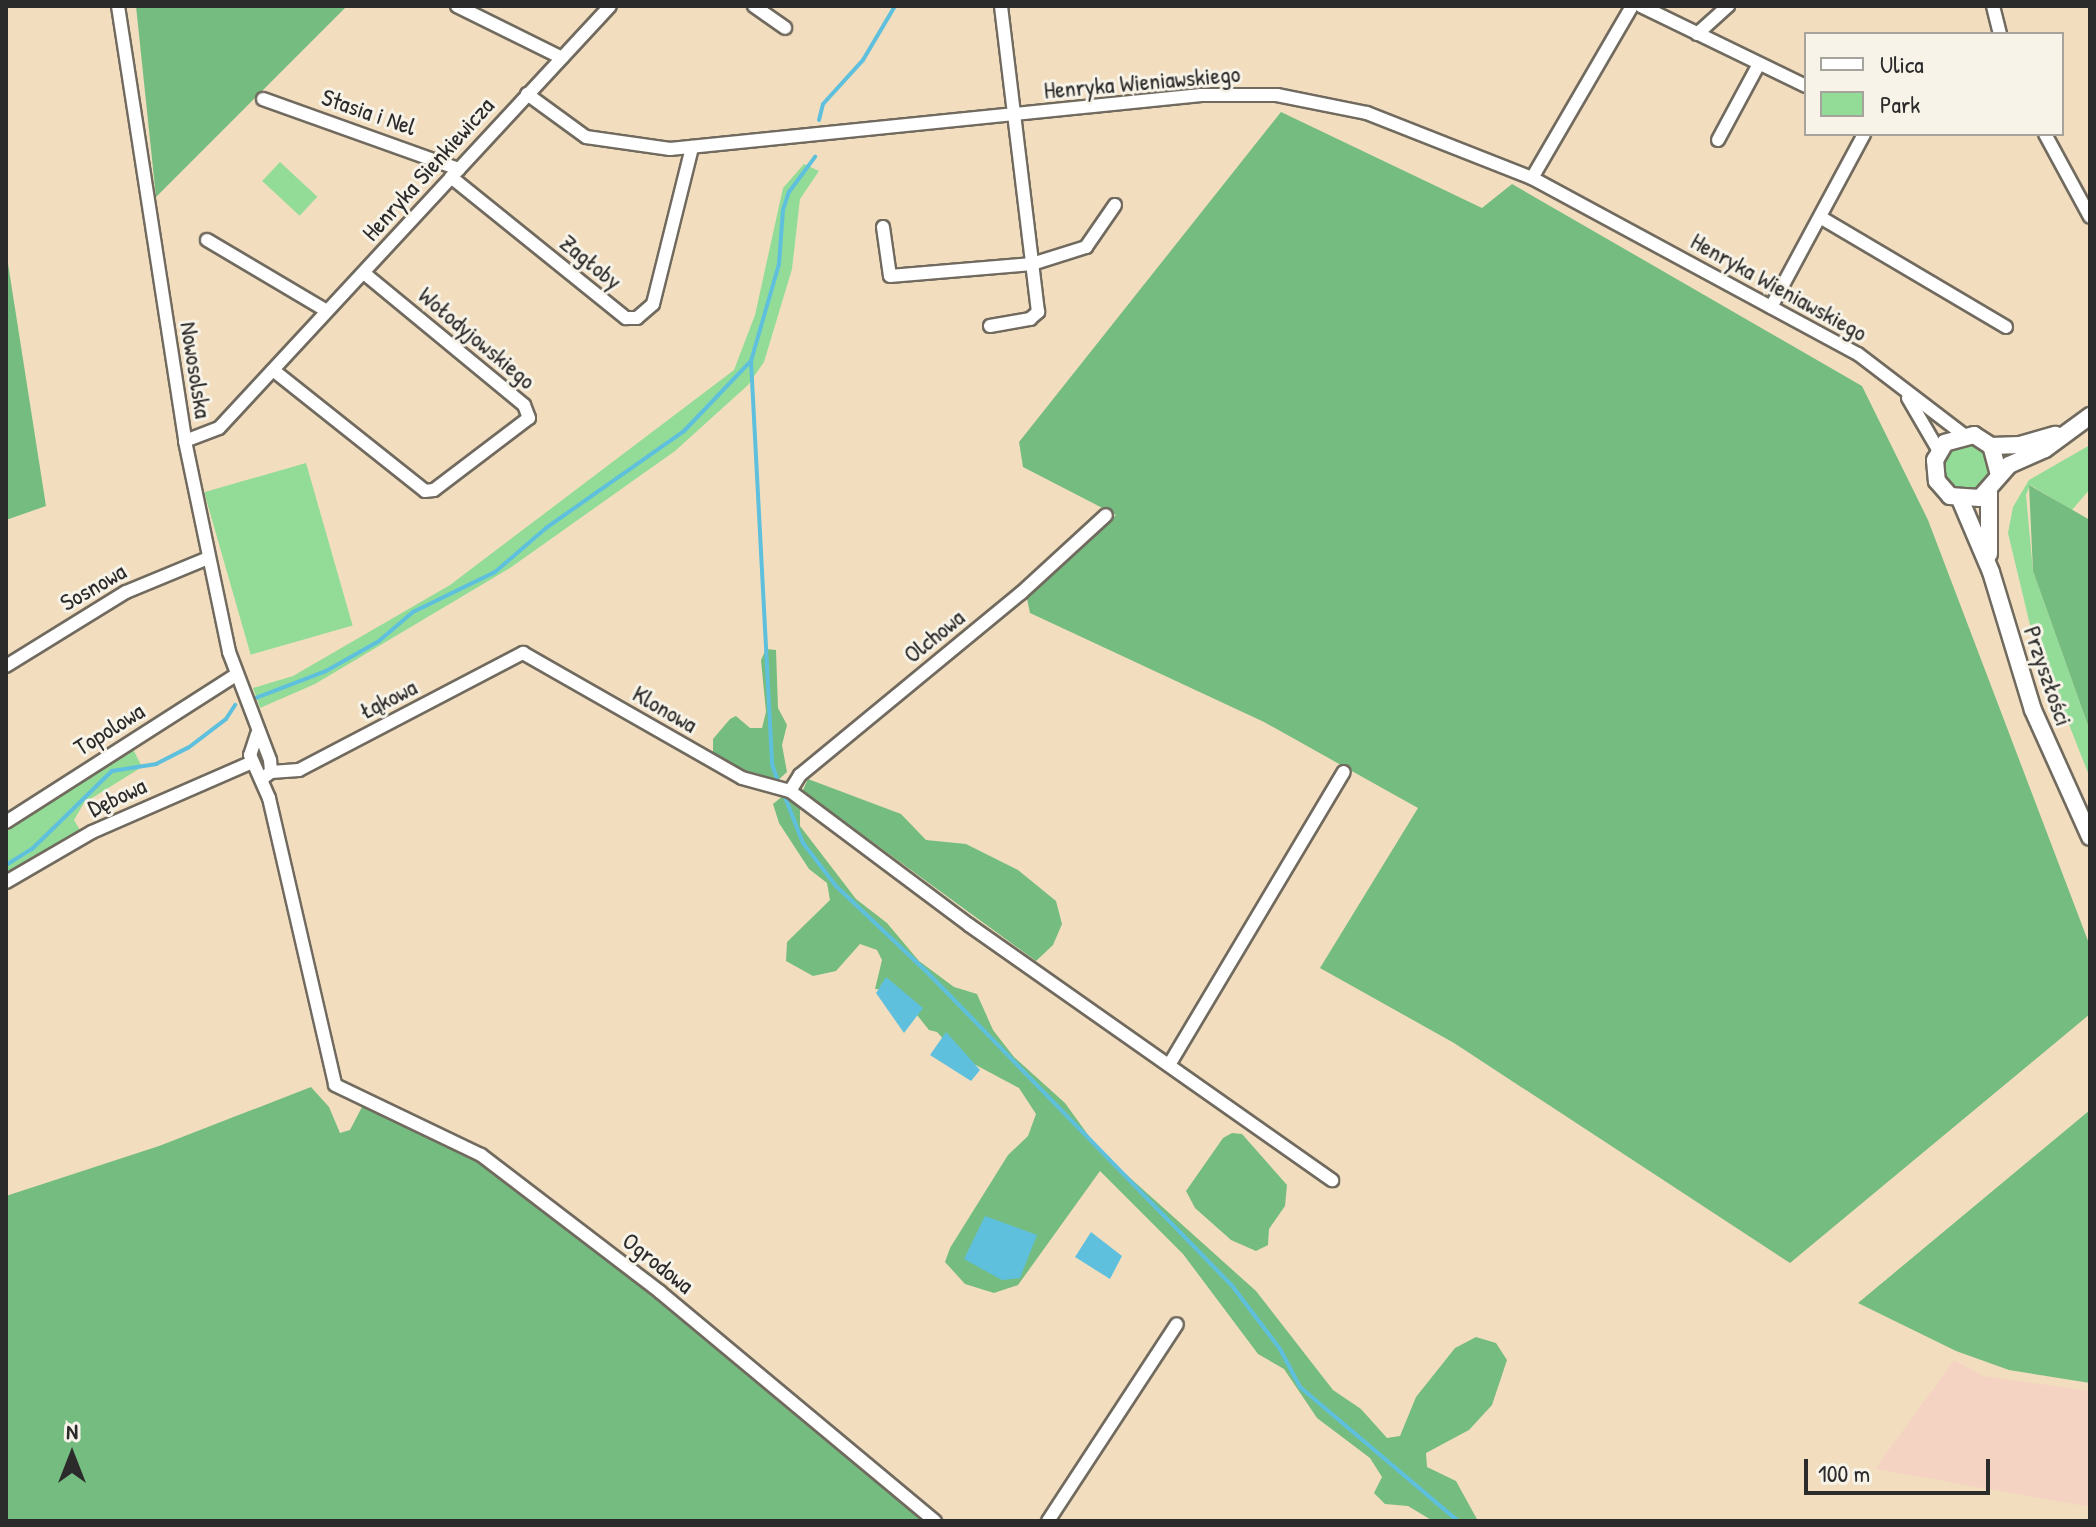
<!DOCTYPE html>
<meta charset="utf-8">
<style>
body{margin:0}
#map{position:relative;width:2096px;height:1527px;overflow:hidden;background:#f2debf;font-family:"Patrick Hand",sans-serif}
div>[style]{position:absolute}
.built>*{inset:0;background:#f5d3c2}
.green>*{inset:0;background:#92dc97;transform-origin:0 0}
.round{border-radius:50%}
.forest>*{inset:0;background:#75bc80}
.water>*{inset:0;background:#5fc0dd}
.stream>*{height:4px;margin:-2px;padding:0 2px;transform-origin:2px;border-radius:2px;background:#5fc0dd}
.roads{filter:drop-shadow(2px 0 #716a5f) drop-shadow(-2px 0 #716a5f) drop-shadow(0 2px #716a5f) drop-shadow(0 -2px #716a5f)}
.minor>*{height:12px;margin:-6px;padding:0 6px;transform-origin:6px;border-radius:6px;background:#fff}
.tertiary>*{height:16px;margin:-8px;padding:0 8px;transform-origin:8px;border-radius:8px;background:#fff}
span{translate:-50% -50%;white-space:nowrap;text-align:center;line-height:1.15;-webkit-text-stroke:6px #f7f3e8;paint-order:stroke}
.street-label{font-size:24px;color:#2b2b2b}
.frame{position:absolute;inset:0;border:8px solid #2b2b2b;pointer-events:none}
.legend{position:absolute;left:1804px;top:32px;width:260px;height:104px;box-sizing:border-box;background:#f7f3e8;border:2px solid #a5a39c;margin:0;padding:10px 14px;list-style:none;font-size:24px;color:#2b2b2b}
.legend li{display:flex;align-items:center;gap:16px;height:40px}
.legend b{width:40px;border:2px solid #a5a39c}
.north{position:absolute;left:32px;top:1415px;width:80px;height:80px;-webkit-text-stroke:6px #f7f3e8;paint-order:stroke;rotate:0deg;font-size:22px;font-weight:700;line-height:32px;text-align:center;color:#2b2b2b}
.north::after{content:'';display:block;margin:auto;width:28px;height:36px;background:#2b2b2b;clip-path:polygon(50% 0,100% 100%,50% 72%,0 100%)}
.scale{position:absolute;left:1804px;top:1459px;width:186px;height:36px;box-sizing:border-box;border:4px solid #2b2b2b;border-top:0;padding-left:10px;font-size:24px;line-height:28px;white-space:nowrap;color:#2b2b2b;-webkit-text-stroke:6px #f7f3e8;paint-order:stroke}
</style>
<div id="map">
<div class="built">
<div style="clip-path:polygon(1954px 1360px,1983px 1376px,2090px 1391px,2090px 1507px,1875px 1469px)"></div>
</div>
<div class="green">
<div style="left:280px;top:162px;width:51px;height:26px;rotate:43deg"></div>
<div style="clip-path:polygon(804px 164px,819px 171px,800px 199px,792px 269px,764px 362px,748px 385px,675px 451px,510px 568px,315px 684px,260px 708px,253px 688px,293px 676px,450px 585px,734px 370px,755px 315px,783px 188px)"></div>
<div class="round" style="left:1942px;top:443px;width:48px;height:48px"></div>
<div style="clip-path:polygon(2090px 445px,2090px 489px,2072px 510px,2030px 485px,2026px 495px,2033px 571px,2090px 731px,2090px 778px,2030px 625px,2008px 533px,2013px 507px,2029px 480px)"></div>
<div style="left:306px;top:463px;width:169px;height:106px;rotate:74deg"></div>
<div style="clip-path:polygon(132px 747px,142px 767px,84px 803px,74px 820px,80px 830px,6px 877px,6px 832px)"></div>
</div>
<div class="forest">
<div style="clip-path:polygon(136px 6px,347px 6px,156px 197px)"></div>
<div style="clip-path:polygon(1281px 112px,1482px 208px,1512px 184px,1862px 386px,1928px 520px,2090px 946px,2090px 1014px,1790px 1263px,1454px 1043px,1320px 968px,1418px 808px,1264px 722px,1030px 613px,1026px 594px,1116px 515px,1023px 467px,1019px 442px)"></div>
<div style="clip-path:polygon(6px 251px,46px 506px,6px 520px)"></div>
<div style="clip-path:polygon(2029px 485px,2090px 520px,2090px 731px,2033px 571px)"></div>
<div style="clip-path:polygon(766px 649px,776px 650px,778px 708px,787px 725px,782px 745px,787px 772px,776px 782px,762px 782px,713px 752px,713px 739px,730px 719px,736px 716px,750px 728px,762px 728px,766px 712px,761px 660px)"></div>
<div style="clip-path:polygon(808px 779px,901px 814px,926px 840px,966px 844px,1018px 870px,1056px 901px,1062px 924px,1053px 945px,1036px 961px,808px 795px,803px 790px)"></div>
<div style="clip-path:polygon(784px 795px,800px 804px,800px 826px,856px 899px,887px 923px,919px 961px,954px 987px,977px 994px,993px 1030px,1014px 1057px,1065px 1103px,1099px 1150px,1256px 1291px,1333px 1390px,1361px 1409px,1387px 1438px,1400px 1436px,1416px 1397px,1455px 1348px,1476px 1337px,1496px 1343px,1507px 1360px,1492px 1405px,1469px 1430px,1426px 1453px,1427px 1467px,1456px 1481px,1478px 1521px,1433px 1521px,1408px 1506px,1385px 1504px,1374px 1493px,1382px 1477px,1370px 1458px,1317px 1418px,1284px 1369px,1258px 1354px,1183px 1254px,1100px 1171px,1018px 1285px,994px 1293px,965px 1284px,945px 1262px,950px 1248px,1008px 1155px,1028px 1136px,1036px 1114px,1019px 1088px,959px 1056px,937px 1032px,929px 1030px,897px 990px,875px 989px,882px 960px,877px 950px,860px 944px,836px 971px,813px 976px,786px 961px,787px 942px,830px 900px,827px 883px,809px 869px,779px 823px,773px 804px)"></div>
<div style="clip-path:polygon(311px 1087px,329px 1107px,340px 1133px,350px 1130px,362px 1107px,478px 1157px,658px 1294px,939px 1521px,6px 1521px,6px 1196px,159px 1146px)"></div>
<div style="clip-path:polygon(2090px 1110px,2090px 1383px,2009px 1370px,1956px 1351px,1858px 1303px)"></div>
<div style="clip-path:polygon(1232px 1133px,1242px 1134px,1287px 1185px,1285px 1206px,1269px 1229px,1268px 1245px,1256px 1251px,1231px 1240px,1195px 1208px,1186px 1191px,1223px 1138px)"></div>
</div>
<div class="water">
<div style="clip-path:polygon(886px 977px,923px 1008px,904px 1033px,876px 993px)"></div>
<div style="clip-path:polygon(946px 1032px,980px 1070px,971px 1081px,930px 1055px)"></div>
<div style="clip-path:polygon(985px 1216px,1037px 1235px,1020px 1278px,1002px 1280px,964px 1259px)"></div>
<div style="clip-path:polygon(1091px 1232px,1122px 1256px,1110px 1279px,1075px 1257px)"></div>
</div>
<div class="stream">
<div style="left:819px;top:120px;width:16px;rotate:-76deg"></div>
<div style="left:823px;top:104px;width:59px;rotate:-47.7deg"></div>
<div style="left:863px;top:60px;width:63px;rotate:-59.3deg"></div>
<div style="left:751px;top:361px;width:404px;rotate:87deg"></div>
<div style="left:772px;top:764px;width:21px;rotate:71deg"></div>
<div style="left:253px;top:699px;width:78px;rotate:-21deg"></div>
<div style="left:326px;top:671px;width:61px;rotate:-29.5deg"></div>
<div style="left:379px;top:641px;width:45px;rotate:-40.5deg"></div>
<div style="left:413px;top:612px;width:91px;rotate:-26deg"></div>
<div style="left:495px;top:572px;width:67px;rotate:-40.8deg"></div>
<div style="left:546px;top:528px;width:169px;rotate:-35.1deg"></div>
<div style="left:684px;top:431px;width:97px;rotate:-46.3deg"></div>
<div style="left:751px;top:361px;width:101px;rotate:-73.9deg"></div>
<div style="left:779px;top:264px;width:54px;rotate:-85.8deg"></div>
<div style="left:783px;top:210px;width:19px;rotate:-72deg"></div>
<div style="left:789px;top:192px;width:44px;rotate:-53.4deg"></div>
<div style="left:783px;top:792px;width:55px;rotate:68.6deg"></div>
<div style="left:803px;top:843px;width:54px;rotate:52.5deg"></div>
<div style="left:836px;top:886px;width:124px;rotate:43.4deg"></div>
<div style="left:926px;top:971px;width:441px;rotate:45.8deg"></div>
<div style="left:1233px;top:1287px;width:78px;rotate:52.8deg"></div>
<div style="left:1280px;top:1349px;width:43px;rotate:62.2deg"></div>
<div style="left:1300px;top:1387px;width:207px;rotate:40.3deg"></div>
<div style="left:6px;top:865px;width:31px;rotate:-32deg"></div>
<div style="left:32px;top:849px;width:112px;rotate:-44.3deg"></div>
<div style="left:112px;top:771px;width:45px;rotate:-9deg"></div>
<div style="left:156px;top:764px;width:36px;rotate:-27deg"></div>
<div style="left:188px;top:748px;width:48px;rotate:-37.3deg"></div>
<div style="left:226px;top:719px;width:17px;rotate:-57deg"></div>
</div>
<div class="roads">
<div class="minor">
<div style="left:118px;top:6px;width:440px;rotate:81.2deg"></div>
<div style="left:185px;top:441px;width:216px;rotate:78.2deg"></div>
<div style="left:229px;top:652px;width:116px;rotate:69.2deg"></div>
<div style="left:270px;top:760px;width:12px;rotate:85deg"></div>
<div style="left:271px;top:772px;width:10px;rotate:143deg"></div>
<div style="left:457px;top:6px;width:117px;rotate:26.3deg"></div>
<div style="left:754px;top:6px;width:38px;rotate:35deg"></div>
<div style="left:1641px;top:6px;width:183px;rotate:25.9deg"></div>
<div style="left:1993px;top:6px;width:29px;rotate:76deg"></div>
<div style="left:1697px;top:34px;width:42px;rotate:-42.1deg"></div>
<div style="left:527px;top:94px;width:73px;rotate:36.1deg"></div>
<div style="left:586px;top:137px;width:85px;rotate:8.1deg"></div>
<div style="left:670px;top:149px;width:534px;rotate:-5.81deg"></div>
<div style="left:1201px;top:95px;width:76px"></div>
<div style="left:1277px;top:95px;width:92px;rotate:11.3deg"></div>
<div style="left:1367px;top:113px;width:177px;rotate:21.5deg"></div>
<div style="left:1532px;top:178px;width:370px;rotate:28.4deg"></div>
<div style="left:1858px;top:354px;width:133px;rotate:37.4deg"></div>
<div style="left:263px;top:99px;width:208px;rotate:19.7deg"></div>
<div style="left:2045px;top:134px;width:94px;rotate:61.5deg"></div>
<div style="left:1718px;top:140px;width:86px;rotate:-61.7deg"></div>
<div style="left:451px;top:177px;width:225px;rotate:38.9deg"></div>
<div style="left:626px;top:318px;width:11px"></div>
<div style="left:637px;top:318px;width:21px;rotate:-41deg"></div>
<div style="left:653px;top:304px;width:162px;rotate:-76deg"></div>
<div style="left:1532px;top:178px;width:199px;rotate:-59.8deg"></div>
<div style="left:1820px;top:217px;width:216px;rotate:30.6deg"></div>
<div style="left:883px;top:227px;width:49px;rotate:81.9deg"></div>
<div style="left:890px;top:276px;width:143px;rotate:-4.8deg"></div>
<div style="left:1032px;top:264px;width:57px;rotate:-17.5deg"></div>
<div style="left:1086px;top:247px;width:51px;rotate:-55.4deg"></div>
<div style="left:207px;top:240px;width:139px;rotate:30.6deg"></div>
<div style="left:1771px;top:307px;width:196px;rotate:-61.7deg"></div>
<div style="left:990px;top:326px;width:41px;rotate:-9.9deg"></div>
<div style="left:1030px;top:319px;width:11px;rotate:-41deg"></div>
<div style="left:1038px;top:312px;width:308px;rotate:-96.9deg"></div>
<div style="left:273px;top:370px;width:194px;rotate:38.5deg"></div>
<div style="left:425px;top:491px;width:9px;rotate:-6deg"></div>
<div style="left:434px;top:490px;width:119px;rotate:-37.2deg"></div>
<div style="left:529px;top:418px;width:14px;rotate:-111deg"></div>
<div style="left:524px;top:405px;width:207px;rotate:-140.5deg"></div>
<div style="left:1908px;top:398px;width:61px;rotate:59.7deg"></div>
<div style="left:185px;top:441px;width:36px;rotate:-21deg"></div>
<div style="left:219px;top:428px;width:575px;rotate:-47.18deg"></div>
<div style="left:6px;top:666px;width:141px;rotate:-31.7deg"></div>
<div style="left:126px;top:592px;width:89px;rotate:-22.5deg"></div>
<div style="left:257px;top:734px;width:22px;rotate:108deg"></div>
<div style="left:250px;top:755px;width:47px;rotate:66.2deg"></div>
<div style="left:269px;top:798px;width:294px;rotate:77deg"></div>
<div style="left:335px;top:1085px;width:162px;rotate:25.6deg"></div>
<div style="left:481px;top:1155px;width:225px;rotate:37.4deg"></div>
<div style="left:660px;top:1292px;width:358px;rotate:39.8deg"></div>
<div style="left:271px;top:772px;width:28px;rotate:-4deg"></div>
<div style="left:299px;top:770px;width:253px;rotate:-27.6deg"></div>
<div style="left:523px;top:653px;width:252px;rotate:29.7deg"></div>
<div style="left:742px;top:778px;width:50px;rotate:15.2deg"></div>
<div style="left:790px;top:791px;width:224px;rotate:36.8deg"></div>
<div style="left:969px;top:925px;width:444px;rotate:35.1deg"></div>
<div style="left:790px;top:791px;width:19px;rotate:-58deg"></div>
<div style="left:800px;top:775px;width:286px;rotate:-39.5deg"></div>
<div style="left:1021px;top:593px;width:115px;rotate:-42.5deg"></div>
<div style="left:6px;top:822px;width:273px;rotate:-32.6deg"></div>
<div style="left:6px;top:882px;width:99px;rotate:-30.2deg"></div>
<div style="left:92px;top:832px;width:175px;rotate:-23.6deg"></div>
<div style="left:1169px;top:1065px;width:341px;rotate:-59.2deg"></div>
<div style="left:1048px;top:1521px;width:235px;rotate:-56.8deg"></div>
</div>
<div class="tertiary">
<div style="left:1991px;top:446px;width:29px;rotate:-2deg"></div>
<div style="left:2020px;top:445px;width:37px;rotate:-16deg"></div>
<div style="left:1999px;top:475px;width:30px;rotate:-105deg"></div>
<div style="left:1991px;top:446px;width:20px;rotate:-147deg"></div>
<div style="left:1974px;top:435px;width:30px;rotate:165deg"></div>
<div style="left:1945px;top:443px;width:20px;rotate:120deg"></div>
<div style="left:1935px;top:460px;width:21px;rotate:85deg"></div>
<div style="left:1937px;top:481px;width:20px;rotate:49deg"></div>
<div style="left:1950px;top:496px;width:30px;rotate:4deg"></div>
<div style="left:1980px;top:498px;width:44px;rotate:-48.7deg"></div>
<div style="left:2009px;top:465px;width:39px;rotate:-24deg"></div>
<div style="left:2045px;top:449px;width:56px;rotate:-36.3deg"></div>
<div style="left:1989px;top:492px;width:62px;rotate:90deg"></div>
<div style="left:1960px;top:499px;width:79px;rotate:67deg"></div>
<div style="left:1991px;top:572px;width:144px;rotate:73.1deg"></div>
<div style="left:2033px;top:710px;width:139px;rotate:65.8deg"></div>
</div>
</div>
<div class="street-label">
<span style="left:1142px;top:82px;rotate:-5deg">Henryka Wieniawskiego</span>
<span style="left:369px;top:112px;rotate:19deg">Stasia i Nel</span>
<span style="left:428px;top:169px;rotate:-48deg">Henryka Sienkiewicza</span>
<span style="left:591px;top:262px;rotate:39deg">Zagłoby</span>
<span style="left:1779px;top:287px;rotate:29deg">Henryka Wieniawskiego</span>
<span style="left:477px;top:338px;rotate:40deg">Wołodyjowskiego</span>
<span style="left:196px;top:370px;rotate:81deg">Nowosolska</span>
<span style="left:93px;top:587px;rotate:-30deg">Sosnowa</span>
<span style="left:934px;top:636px;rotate:-39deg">Olchowa</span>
<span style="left:2048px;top:676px;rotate:71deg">Przyszłości</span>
<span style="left:388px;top:699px;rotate:-27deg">Łąkowa</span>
<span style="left:665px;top:709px;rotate:30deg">Klonowa</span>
<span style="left:109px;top:729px;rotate:-32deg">Topolowa</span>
<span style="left:117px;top:797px;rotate:-25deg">Dębowa</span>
<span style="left:658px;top:1263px;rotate:38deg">Ogrodowa</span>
</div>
<div class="frame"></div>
<ul class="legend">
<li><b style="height:10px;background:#fff"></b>Ulica</li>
<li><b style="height:22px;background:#92dc97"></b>Park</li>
</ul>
<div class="north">N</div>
<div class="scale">100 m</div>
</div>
